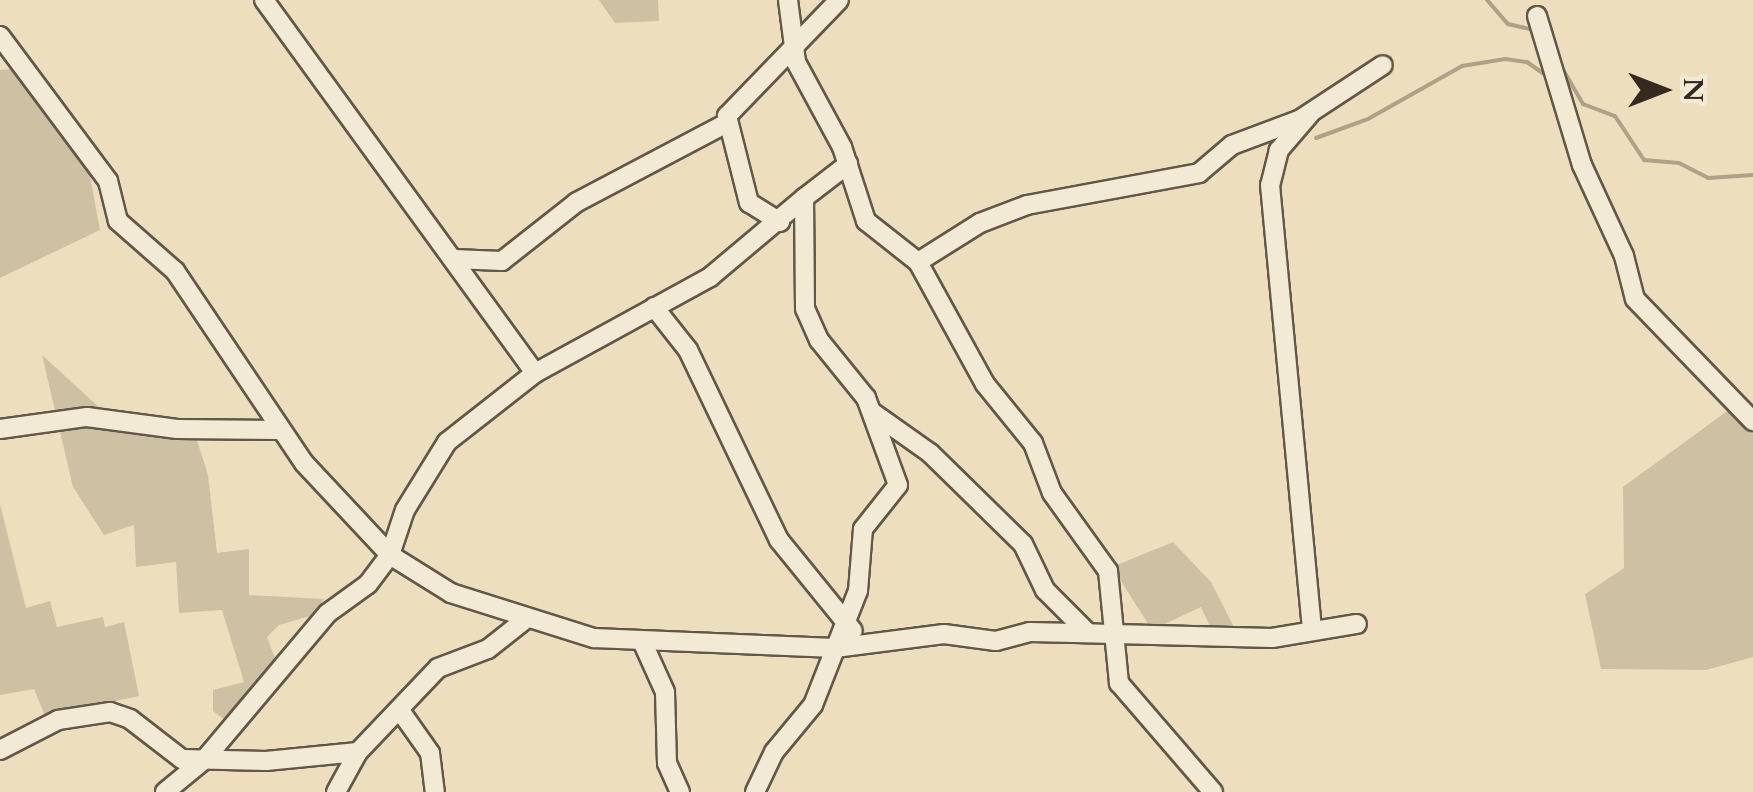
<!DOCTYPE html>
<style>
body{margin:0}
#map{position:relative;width:1753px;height:792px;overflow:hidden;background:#eddfbe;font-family:Cardo,serif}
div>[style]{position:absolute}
.green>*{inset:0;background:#cec0a3}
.stream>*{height:4px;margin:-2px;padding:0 2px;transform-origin:2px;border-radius:2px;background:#aea188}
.roads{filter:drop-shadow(2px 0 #625748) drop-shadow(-2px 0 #625748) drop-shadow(0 2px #625748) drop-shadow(0 -2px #625748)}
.minor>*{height:18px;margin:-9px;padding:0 9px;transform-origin:9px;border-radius:9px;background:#f3ead5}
span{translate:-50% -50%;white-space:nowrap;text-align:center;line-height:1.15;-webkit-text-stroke:8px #f3ead5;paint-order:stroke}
.north{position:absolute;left:1613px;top:40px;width:100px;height:100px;-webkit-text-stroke:8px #f3ead5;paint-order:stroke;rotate:90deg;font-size:28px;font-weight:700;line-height:40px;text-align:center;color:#342a20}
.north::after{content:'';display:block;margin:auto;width:35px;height:45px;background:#342a20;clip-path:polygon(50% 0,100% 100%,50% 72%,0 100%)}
</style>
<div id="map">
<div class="green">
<div style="clip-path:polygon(599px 0,658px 0,659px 21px,615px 23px)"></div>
<div style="clip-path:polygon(12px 69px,90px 176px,100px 230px,0 278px,0 70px)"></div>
<div style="clip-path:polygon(42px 355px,112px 419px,195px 434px,208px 475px,217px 553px,249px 549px,249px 595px,324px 599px,314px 615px,279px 625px,267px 637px,279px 669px,231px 724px,213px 711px,213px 690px,244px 682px,222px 610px,179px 613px,176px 562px,136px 567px,134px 525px,104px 535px,73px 487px)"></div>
<div style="clip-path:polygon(1730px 409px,1753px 434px,1753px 657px,1706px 670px,1601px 669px,1585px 594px,1624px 568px,1623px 487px)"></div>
<div style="clip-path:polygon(0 504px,26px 608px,50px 601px,57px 627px,103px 617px,105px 627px,124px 622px,139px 696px,45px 716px,34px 689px,0 695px)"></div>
<div style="clip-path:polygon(1173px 542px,1211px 582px,1236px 631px,1213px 633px,1201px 607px,1152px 630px,1112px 567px)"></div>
</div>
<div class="stream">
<div style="left:1487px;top:0;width:32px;rotate:49deg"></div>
<div style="left:1508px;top:24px;width:27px;rotate:13deg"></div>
<div style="left:1558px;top:61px;width:50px;rotate:59.8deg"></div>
<div style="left:1583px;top:104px;width:34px;rotate:21deg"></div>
<div style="left:1615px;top:116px;width:53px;rotate:56.6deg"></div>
<div style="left:1644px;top:160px;width:35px;rotate:5deg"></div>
<div style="left:1679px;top:163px;width:33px;rotate:27deg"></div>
<div style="left:1708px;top:178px;width:45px;rotate:-3.8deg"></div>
<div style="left:1316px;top:138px;width:55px;rotate:-20.1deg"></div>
<div style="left:1368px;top:119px;width:108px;rotate:-29.4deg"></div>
<div style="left:1462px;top:66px;width:44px;rotate:-9.2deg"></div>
<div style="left:1505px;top:59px;width:22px;rotate:8deg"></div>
<div style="left:1527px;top:62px;width:24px;rotate:35deg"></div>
</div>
<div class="roads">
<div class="minor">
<div style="left:788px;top:0;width:63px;rotate:82.6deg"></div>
<div style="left:796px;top:62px;width:97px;rotate:61.6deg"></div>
<div style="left:842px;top:147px;width:78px;rotate:72deg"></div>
<div style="left:866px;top:221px;width:66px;rotate:38.3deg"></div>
<div style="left:918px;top:262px;width:139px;rotate:61.2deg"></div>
<div style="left:985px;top:384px;width:76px;rotate:50.9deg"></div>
<div style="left:1033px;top:443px;width:53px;rotate:69.2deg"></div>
<div style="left:1052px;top:493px;width:96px;rotate:54.3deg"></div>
<div style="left:1108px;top:571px;width:113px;rotate:84.4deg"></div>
<div style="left:1119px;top:683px;width:144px;rotate:49.2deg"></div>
<div style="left:1537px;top:16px;width:156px;rotate:73.2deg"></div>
<div style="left:1582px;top:165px;width:100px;rotate:65.2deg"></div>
<div style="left:1624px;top:256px;width:44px;rotate:75.7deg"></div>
<div style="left:1635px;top:299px;width:170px;rotate:46deg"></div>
<div style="left:0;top:36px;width:181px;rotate:53.3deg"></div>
<div style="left:108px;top:181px;width:41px;rotate:76deg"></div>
<div style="left:118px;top:221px;width:76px;rotate:41.3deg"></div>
<div style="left:175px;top:271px;width:231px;rotate:56.1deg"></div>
<div style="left:304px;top:463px;width:126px;rotate:46.9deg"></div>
<div style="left:390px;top:555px;width:72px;rotate:31.9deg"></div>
<div style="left:451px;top:593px;width:150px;rotate:17.5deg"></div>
<div style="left:594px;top:638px;width:241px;rotate:2.4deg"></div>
<div style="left:835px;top:648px;width:110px;rotate:-7.3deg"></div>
<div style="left:944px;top:634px;width:52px;rotate:7.7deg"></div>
<div style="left:996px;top:641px;width:35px;rotate:-15deg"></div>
<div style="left:1030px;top:632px;width:242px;rotate:1.4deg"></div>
<div style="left:1272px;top:638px;width:86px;rotate:-9.4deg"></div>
<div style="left:1310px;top:114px;width:48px;rotate:130.7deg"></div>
<div style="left:1279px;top:150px;width:36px;rotate:104deg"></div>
<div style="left:1270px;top:185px;width:448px;rotate:84.6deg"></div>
<div style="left:780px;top:222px;width:36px;rotate:-148deg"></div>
<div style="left:749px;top:203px;width:90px;rotate:-104.2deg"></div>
<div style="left:727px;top:116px;width:161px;rotate:-46deg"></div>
<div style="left:454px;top:259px;width:48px;rotate:2.4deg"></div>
<div style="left:502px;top:261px;width:95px;rotate:-38.2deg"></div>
<div style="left:577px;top:202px;width:170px;rotate:-27.8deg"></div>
<div style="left:918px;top:262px;width:73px;rotate:-32.2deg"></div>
<div style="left:980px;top:223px;width:50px;rotate:-21deg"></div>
<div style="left:1027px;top:205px;width:175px;rotate:-10.5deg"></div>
<div style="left:1199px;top:173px;width:43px;rotate:-40.3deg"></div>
<div style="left:1232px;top:145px;width:72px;rotate:-20.5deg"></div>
<div style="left:1299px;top:120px;width:100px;rotate:-33.2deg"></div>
<div style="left:654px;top:307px;width:55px;rotate:51.7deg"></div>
<div style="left:688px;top:350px;width:211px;rotate:64.4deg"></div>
<div style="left:779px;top:540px;width:117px;rotate:50.9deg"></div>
<div style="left:535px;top:373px;width:200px;rotate:-28.7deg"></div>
<div style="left:710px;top:277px;width:123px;rotate:-40deg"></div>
<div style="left:872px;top:412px;width:71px;rotate:35.3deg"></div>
<div style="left:930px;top:453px;width:130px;rotate:44.4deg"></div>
<div style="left:1023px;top:544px;width:51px;rotate:64.4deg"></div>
<div style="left:1045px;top:590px;width:61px;rotate:45deg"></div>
<div style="left:0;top:429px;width:88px;rotate:-7.9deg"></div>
<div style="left:87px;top:417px;width:91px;rotate:7.6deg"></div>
<div style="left:177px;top:429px;width:101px;rotate:0.6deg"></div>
<div style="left:642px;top:641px;width:56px;rotate:65.7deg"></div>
<div style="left:665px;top:692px;width:71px;rotate:88.4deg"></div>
<div style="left:667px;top:763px;width:32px;rotate:66deg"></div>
<div style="left:399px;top:709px;width:54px;rotate:54.8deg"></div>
<div style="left:430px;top:753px;width:39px;rotate:83deg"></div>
<div style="left:0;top:750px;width:65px;rotate:-27.3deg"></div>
<div style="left:58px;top:720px;width:53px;rotate:-8.7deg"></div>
<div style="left:110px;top:712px;width:21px;rotate:19deg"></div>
<div style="left:130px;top:719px;width:66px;rotate:37.6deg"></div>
<div style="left:182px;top:759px;width:84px;rotate:1.4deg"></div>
<div style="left:266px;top:761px;width:92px;rotate:-5.6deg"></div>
<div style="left:165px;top:792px;width:50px;rotate:-39.4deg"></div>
<div style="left:204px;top:760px;width:192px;rotate:-49.9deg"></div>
<div style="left:328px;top:613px;width:49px;rotate:-35.9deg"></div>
<div style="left:368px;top:584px;width:36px;rotate:-53deg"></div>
<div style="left:390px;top:555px;width:47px;rotate:-71.6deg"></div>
<div style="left:405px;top:510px;width:80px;rotate:-58.3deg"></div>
<div style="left:447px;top:442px;width:112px;rotate:-38.1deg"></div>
<div style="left:535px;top:373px;width:461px;rotate:-126deg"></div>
<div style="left:336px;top:792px;width:46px;rotate:-61.2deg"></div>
<div style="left:358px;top:752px;width:116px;rotate:-46.4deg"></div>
<div style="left:438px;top:668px;width:53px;rotate:-20.8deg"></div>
<div style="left:488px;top:649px;width:48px;rotate:-38.3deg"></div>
<div style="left:755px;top:792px;width:44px;rotate:-64.6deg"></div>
<div style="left:774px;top:752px;width:61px;rotate:-50.3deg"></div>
<div style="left:813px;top:705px;width:123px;rotate:-68.5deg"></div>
<div style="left:858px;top:591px;width:62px;rotate:-85.4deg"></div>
<div style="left:863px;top:529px;width:56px;rotate:-51.5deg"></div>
<div style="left:898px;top:485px;width:93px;rotate:-110.2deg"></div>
<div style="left:866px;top:398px;width:75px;rotate:-129deg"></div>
<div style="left:819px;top:340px;width:34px;rotate:-114deg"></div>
<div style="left:805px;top:309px;width:111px;rotate:-90.5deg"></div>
<div style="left:804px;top:198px;width:56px;rotate:-37.7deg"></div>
</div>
</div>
<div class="north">N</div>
</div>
